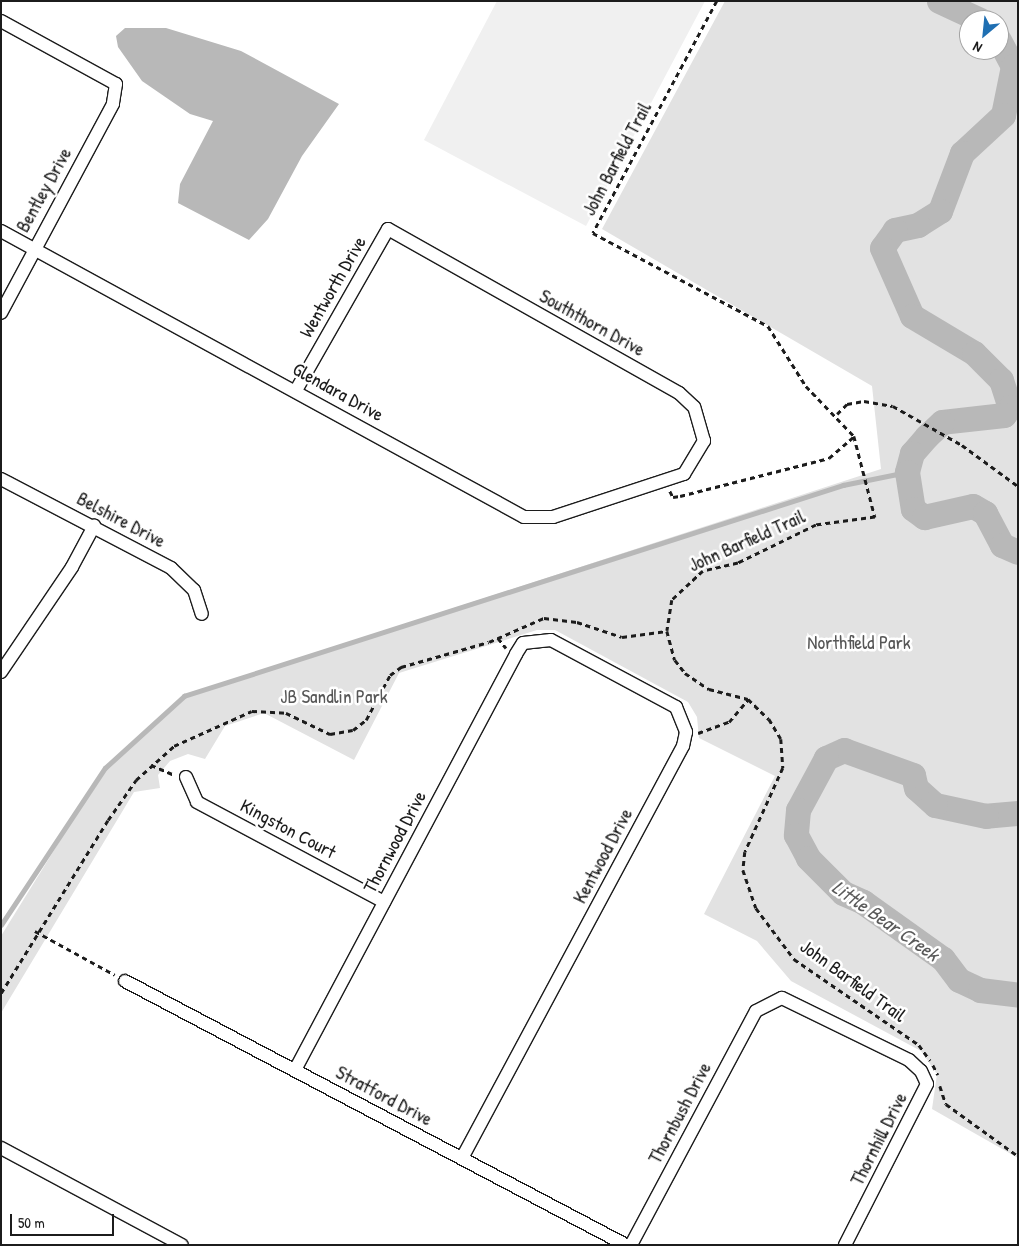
<!DOCTYPE html>
<style>
body{margin:0}
#map{position:relative;width:1019px;height:1246px;overflow:hidden;background:#fff;font-family:"Patrick Hand",sans-serif}
div>[style]{position:absolute}
.built>*{inset:0;background:#f0f0f0}
.green>*{inset:0;background:#e2e2e2}
.water>*{inset:0;background:#b8b8b8}
.stream>*{height:4.5px;margin:-2.25px;padding:0 2.25px;transform-origin:2.25px;border-radius:2.25px;background:#b8b8b8}
.river>*{height:25px;margin:-12.5px;padding:0 12.5px;transform-origin:12.5px;border-radius:12.5px;background:#b8b8b8}
.path>*{height:2.5px;margin-top:-1.25px;transform-origin:0;background:repeating-linear-gradient(90deg,#1c1c1c 0 5px,transparent 0 9px)}
.roads{filter:drop-shadow(1px 0 #1c1c1c) drop-shadow(-1px 0 #1c1c1c) drop-shadow(0 1px #1c1c1c) drop-shadow(0 -1px #1c1c1c)}
.minor>*{height:12px;margin:-6px;padding:0 6px;transform-origin:6px;border-radius:6px;background:#fff}
span{translate:-50% -50%;white-space:nowrap;text-align:center;line-height:1.15;-webkit-text-stroke:5px #fff;paint-order:stroke}
.street-label{font-size:19px;color:#1c1c1c}
.park-label{font-size:19px;color:#575757}
.water-label{font-size:20px;color:#5a5a5a;font-style:italic}
.frame{position:absolute;inset:0;border:2px solid #1c1c1c;pointer-events:none}
.north{position:absolute;left:959px;top:10px;width:50px;height:50px;box-sizing:border-box;background:#fff;border:1px solid #a4a4a4;border-radius:50%;rotate:208deg;font-size:14px;font-weight:700;line-height:20px;text-align:center;color:#1c1c1c}
.north::after{content:'';display:block;margin:auto;width:18px;height:22px;background:#1f6fb2;clip-path:polygon(50% 0,100% 100%,50% 72%,0 100%)}
.scale{position:absolute;left:10px;top:1214px;width:104px;height:22px;box-sizing:border-box;border:2px solid #1c1c1c;border-top:0;padding-left:6px;font-size:15px;line-height:18px;white-space:nowrap;color:#1c1c1c;-webkit-text-stroke:4px #fff;paint-order:stroke}
</style>
<div id="map">
<div class="built">
<div style="clip-path:polygon(497px 1px,705px 1px,586px 226px,424px 140px)"></div>
</div>
<div class="green">
<div style="clip-path:polygon(evenodd,725px 1px,1018px 1px,1018px 1158px,932px 1109px,937px 1074px,921px 1051px,791px 981px,757px 941px,704px 914px,775px 776px,699px 738px,697px 717px,688px 702px,555px 630px,537px 630px,399px 673px,354px 760px,264px 713px,225px 726px,205px 759px,188px 754px,170px 761px,158px 775px,160px 788px,134px 792px,1px 1013px,1px 936px,105px 768px,184px 696px,881px 469px,872px 386px,602px 229px,725px 1px,969px 20px,999px 20px,999px 50px,969px 50px,969px 20px)"></div>
</div>
<div class="water">
<div style="clip-path:polygon(125px 28px,166px 28px,241px 51px,339px 104px,302px 156px,268px 219px,249px 240px,178px 203px,180px 184px,213px 121px,190px 114px,142px 81px,118px 47px,116px 36px)"></div>
</div>
<div class="stream">
<div style="left:1013px;top:66px;width:9px;rotate:58deg"></div>
<div style="left:1px;top:925px;width:188px;rotate:-56.5deg"></div>
<div style="left:105px;top:768px;width:107px;rotate:-42.3deg"></div>
<div style="left:184px;top:696px;width:692px;rotate:-17.75deg"></div>
<div style="left:843px;top:485px;width:65px;rotate:-11.5deg"></div>
</div>
<div class="river">
<div style="left:939px;top:1px;width:45px;rotate:24.9deg"></div>
<div style="left:999px;top:40px;width:30px;rotate:62deg"></div>
<div style="left:1013px;top:66px;width:50px;rotate:101.5deg"></div>
<div style="left:1003px;top:115px;width:56px;rotate:137.2deg"></div>
<div style="left:962px;top:153px;width:62px;rotate:110.8deg"></div>
<div style="left:940px;top:211px;width:26px;rotate:148deg"></div>
<div style="left:918px;top:225px;width:24px;rotate:168deg"></div>
<div style="left:895px;top:230px;width:22px;rotate:126deg"></div>
<div style="left:882px;top:248px;width:74px;rotate:66.2deg"></div>
<div style="left:912px;top:316px;width:72px;rotate:30.8deg"></div>
<div style="left:974px;top:353px;width:38px;rotate:45deg"></div>
<div style="left:1001px;top:380px;width:28px;rotate:72deg"></div>
<div style="left:1010px;top:407px;width:10px;rotate:127deg"></div>
<div style="left:1004px;top:415px;width:62px;rotate:173.6deg"></div>
<div style="left:942px;top:422px;width:21px;rotate:137deg"></div>
<div style="left:927px;top:436px;width:23px;rotate:131deg"></div>
<div style="left:912px;top:453px;width:20px;rotate:105deg"></div>
<div style="left:907px;top:472px;width:37px;rotate:81deg"></div>
<div style="left:913px;top:509px;width:14px;rotate:36deg"></div>
<div style="left:924px;top:517px;width:50px;rotate:-12.7deg"></div>
<div style="left:973px;top:506px;width:14px;rotate:30deg"></div>
<div style="left:985px;top:513px;width:36px;rotate:62deg"></div>
<div style="left:1002px;top:545px;width:17px;rotate:24deg"></div>
<div style="left:1018px;top:813px;width:32px;rotate:175deg"></div>
<div style="left:986px;top:816px;width:52px;rotate:-167.8deg"></div>
<div style="left:935px;top:805px;width:25px;rotate:-138deg"></div>
<div style="left:916px;top:788px;width:13px;rotate:-103deg"></div>
<div style="left:913px;top:775px;width:73px;rotate:-160.1deg"></div>
<div style="left:844px;top:750px;width:20px;rotate:156deg"></div>
<div style="left:826px;top:758px;width:59px;rotate:118.3deg"></div>
<div style="left:798px;top:810px;width:25px;rotate:95deg"></div>
<div style="left:796px;top:835px;width:26px;rotate:62deg"></div>
<div style="left:808px;top:858px;width:49px;rotate:45deg"></div>
<div style="left:843px;top:893px;width:22px;rotate:24deg"></div>
<div style="left:863px;top:902px;width:98px;rotate:35.5deg"></div>
<div style="left:943px;top:959px;width:26px;rotate:53deg"></div>
<div style="left:959px;top:980px;width:23px;rotate:25deg"></div>
<div style="left:980px;top:990px;width:38px;rotate:7deg"></div>
</div>
<div class="path">
<div style="left:717px;top:1px;width:263px;rotate:118.1deg"></div>
<div style="left:593px;top:233px;width:198px;rotate:28deg"></div>
<div style="left:768px;top:326px;width:71px;rotate:57.7deg"></div>
<div style="left:806px;top:386px;width:69px;rotate:46.2deg"></div>
<div style="left:854px;top:436px;width:84px;rotate:75.5deg"></div>
<div style="left:875px;top:517px;width:60px;rotate:172.3deg"></div>
<div style="left:816px;top:525px;width:87px;rotate:154deg"></div>
<div style="left:738px;top:563px;width:36px;rotate:167deg"></div>
<div style="left:703px;top:571px;width:42px;rotate:136.9deg"></div>
<div style="left:672px;top:600px;width:31px;rotate:99deg"></div>
<div style="left:667px;top:631px;width:30px;rotate:75deg"></div>
<div style="left:675px;top:660px;width:16px;rotate:52deg"></div>
<div style="left:685px;top:673px;width:29px;rotate:34deg"></div>
<div style="left:709px;top:689px;width:40px;rotate:14.4deg"></div>
<div style="left:748px;top:699px;width:29px;rotate:44deg"></div>
<div style="left:769px;top:719px;width:23px;rotate:59deg"></div>
<div style="left:781px;top:739px;width:29px;rotate:86deg"></div>
<div style="left:783px;top:768px;width:92px;rotate:114.3deg"></div>
<div style="left:745px;top:852px;width:18px;rotate:96deg"></div>
<div style="left:743px;top:870px;width:40px;rotate:71.1deg"></div>
<div style="left:756px;top:908px;width:64px;rotate:53.3deg"></div>
<div style="left:794px;top:959px;width:152px;rotate:34.5deg"></div>
<div style="left:919px;top:1045px;width:19px;rotate:54deg"></div>
<div style="left:837px;top:414px;width:14px;rotate:-45deg"></div>
<div style="left:847px;top:404px;width:17px;rotate:-10deg"></div>
<div style="left:864px;top:401px;width:29px;rotate:10deg"></div>
<div style="left:893px;top:406px;width:79px;rotate:29.5deg"></div>
<div style="left:962px;top:445px;width:69px;rotate:36.2deg"></div>
<div style="left:670px;top:491px;width:7px;rotate:63deg"></div>
<div style="left:673px;top:497px;width:7px;rotate:-8deg"></div>
<div style="left:680px;top:496px;width:154px;rotate:-14.3deg"></div>
<div style="left:829px;top:458px;width:33px;rotate:-41deg"></div>
<div style="left:498px;top:638px;width:13px;rotate:51deg"></div>
<div style="left:698px;top:733px;width:33px;rotate:-20deg"></div>
<div style="left:729px;top:722px;width:30px;rotate:-50deg"></div>
<div style="left:151px;top:765px;width:25px;rotate:23deg"></div>
<div style="left:35px;top:931px;width:91px;rotate:28.8deg"></div>
<div style="left:1px;top:993px;width:203px;rotate:-58.3deg"></div>
<div style="left:108px;top:820px;width:49px;rotate:-55deg"></div>
<div style="left:136px;top:780px;width:51px;rotate:-41.8deg"></div>
<div style="left:174px;top:746px;width:85px;rotate:-24.2deg"></div>
<div style="left:252px;top:711px;width:34px;rotate:3deg"></div>
<div style="left:286px;top:713px;width:49px;rotate:25.5deg"></div>
<div style="left:330px;top:734px;width:23px;rotate:-10deg"></div>
<div style="left:353px;top:730px;width:16px;rotate:-38deg"></div>
<div style="left:366px;top:720px;width:51px;rotate:-61.9deg"></div>
<div style="left:390px;top:675px;width:14px;rotate:-36deg"></div>
<div style="left:401px;top:667px;width:91px;rotate:-15.9deg"></div>
<div style="left:489px;top:642px;width:60px;rotate:-23.6deg"></div>
<div style="left:544px;top:618px;width:33px;rotate:7deg"></div>
<div style="left:577px;top:622px;width:47px;rotate:18.4deg"></div>
<div style="left:622px;top:637px;width:45px;rotate:-7.6deg"></div>
<div style="left:933px;top:1065px;width:11px;rotate:63deg"></div>
<div style="left:940px;top:1086px;width:19px;rotate:72deg"></div>
<div style="left:946px;top:1104px;width:89px;rotate:35.8deg"></div>
</div>
<div class="roads">
<div class="minor">
<div style="left:1px;top:21px;width:131px;rotate:28.7deg"></div>
<div style="left:116px;top:84px;width:20px;rotate:99deg"></div>
<div style="left:113px;top:104px;width:237px;rotate:118.2deg"></div>
<div style="left:1px;top:231px;width:596px;rotate:28.67deg"></div>
<div style="left:524px;top:517px;width:29px"></div>
<div style="left:553px;top:517px;width:138px;rotate:-18.2deg"></div>
<div style="left:684px;top:474px;width:39px;rotate:-59deg"></div>
<div style="left:704px;top:441px;width:35px;rotate:-106deg"></div>
<div style="left:694px;top:407px;width:21px;rotate:-137deg"></div>
<div style="left:679px;top:393px;width:334px;rotate:-150.6deg"></div>
<div style="left:388px;top:229px;width:185px;rotate:119.7deg"></div>
<div style="left:1px;top:479px;width:192px;rotate:27.6deg"></div>
<div style="left:171px;top:568px;width:32px;rotate:44deg"></div>
<div style="left:194px;top:590px;width:25px;rotate:72deg"></div>
<div style="left:1px;top:672px;width:127px;rotate:-55.9deg"></div>
<div style="left:72px;top:567px;width:47px;rotate:-61.8deg"></div>
<div style="left:186px;top:777px;width:27px;rotate:66deg"></div>
<div style="left:197px;top:802px;width:212px;rotate:28.1deg"></div>
<div style="left:125px;top:981px;width:566px;rotate:27.79deg"></div>
<div style="left:295px;top:1070px;width:471px;rotate:-62deg"></div>
<div style="left:516px;top:654px;width:13px;rotate:-58deg"></div>
<div style="left:523px;top:643px;width:28px;rotate:-6deg"></div>
<div style="left:551px;top:640px;width:142px;rotate:28.2deg"></div>
<div style="left:676px;top:707px;width:27px;rotate:68deg"></div>
<div style="left:686px;top:732px;width:14px;rotate:102deg"></div>
<div style="left:683px;top:746px;width:468px;rotate:118.2deg"></div>
<div style="left:1px;top:1148px;width:205px;rotate:28.2deg"></div>
<div style="left:631px;top:1245px;width:265px;rotate:-61.9deg"></div>
<div style="left:756px;top:1011px;width:29px;rotate:-27deg"></div>
<div style="left:782px;top:998px;width:141px;rotate:26deg"></div>
<div style="left:909px;top:1060px;width:16px;rotate:43deg"></div>
<div style="left:921px;top:1071px;width:14px;rotate:65deg"></div>
<div style="left:927px;top:1084px;width:181px;rotate:117deg"></div>
</div>
</div>
<div class="street-label">
<span style="left:617px;top:159px;rotate:-62deg">John Barfield Trail</span>
<span style="left:44px;top:190px;rotate:-61deg">Bentley Drive</span>
<span style="left:333px;top:287px;rotate:-60deg">Wentworth Drive</span>
<span style="left:592px;top:323px;rotate:29deg">Souththorn Drive</span>
<span style="left:338px;top:392px;rotate:29deg">Glendara Drive</span>
<span style="left:121px;top:520px;rotate:28deg">Belshire Drive</span>
<span style="left:747px;top:541px;rotate:-24deg">John Barfield Trail</span>
<span style="left:288px;top:829px;rotate:28deg">Kingston Court</span>
<span style="left:395px;top:842px;rotate:-62deg">Thornwood Drive</span>
<span style="left:603px;top:856px;rotate:-62deg">Kentwood Drive</span>
<span style="left:853px;top:981px;rotate:36deg">John Barfield Trail</span>
<span style="left:384px;top:1096px;rotate:28deg">Stratford Drive</span>
<span style="left:680px;top:1113px;rotate:-62deg">Thornbush Drive</span>
<span style="left:879px;top:1139px;rotate:-63deg">Thornhill Drive</span>
</div>
<div class="park-label">
<span style="left:859px;top:643px">Northfield Park</span>
<span style="left:334px;top:697px">JB Sandlin Park</span>
</div>
<div class="water-label">
<span style="left:886px;top:920px;rotate:35deg">Little Bear Creek</span>
</div>
<div class="frame"></div>
<div class="north">N</div>
<div class="scale">50 m</div>
</div>
